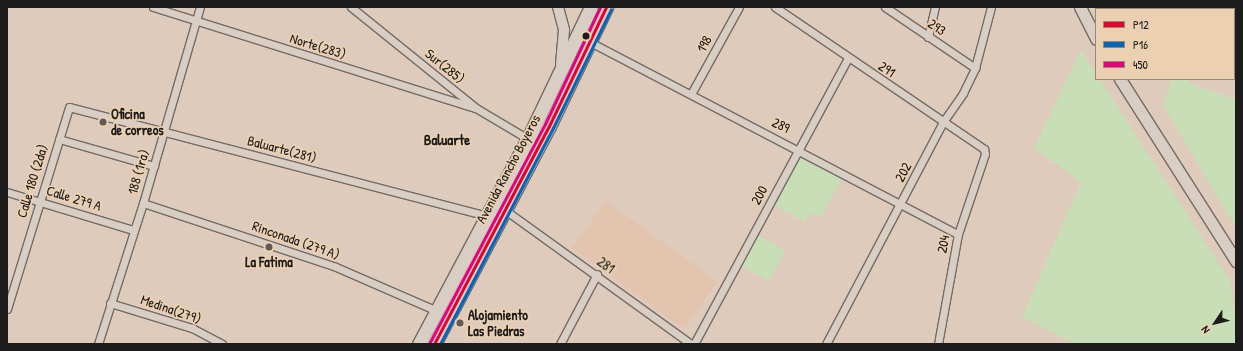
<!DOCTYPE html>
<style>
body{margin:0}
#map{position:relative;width:1243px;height:351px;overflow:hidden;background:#dfcbbc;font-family:"Patrick Hand",sans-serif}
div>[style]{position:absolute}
.built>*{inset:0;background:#e2c4af;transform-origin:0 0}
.green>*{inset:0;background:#c7deb6;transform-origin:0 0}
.roads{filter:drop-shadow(1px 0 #746b64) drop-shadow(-1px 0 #746b64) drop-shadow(0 1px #746b64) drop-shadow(0 -1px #746b64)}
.street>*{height:7px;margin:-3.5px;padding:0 3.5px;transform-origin:3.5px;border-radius:3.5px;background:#d9cec4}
.secondary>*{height:10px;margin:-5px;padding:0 5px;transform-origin:5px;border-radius:5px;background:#d9cec4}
.primary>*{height:11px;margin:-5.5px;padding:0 5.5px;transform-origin:5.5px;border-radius:5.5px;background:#d9cec4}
.highway>*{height:13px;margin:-6.5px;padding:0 6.5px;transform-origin:6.5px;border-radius:6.5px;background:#d9cec4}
.bus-1>*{height:3px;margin:-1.5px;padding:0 1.5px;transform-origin:1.5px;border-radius:1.5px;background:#e4002b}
.bus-2>*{height:3px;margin:-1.5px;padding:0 1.5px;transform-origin:1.5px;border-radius:1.5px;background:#0065bd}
.bus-3>*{height:3px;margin:-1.5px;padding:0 1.5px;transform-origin:1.5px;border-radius:1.5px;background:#e5007d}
.dots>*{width:11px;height:11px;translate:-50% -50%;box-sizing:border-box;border:2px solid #ebd0b2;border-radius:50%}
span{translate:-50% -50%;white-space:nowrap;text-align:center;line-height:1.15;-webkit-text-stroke:3.5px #ebd0b2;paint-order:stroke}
.street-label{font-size:14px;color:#1c1c1c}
.poi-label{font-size:14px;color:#1c1c1c;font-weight:700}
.left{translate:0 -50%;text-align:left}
.neighbourhood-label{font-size:15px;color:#1c1c1c;font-weight:700}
.frame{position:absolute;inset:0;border:8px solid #1c1c1c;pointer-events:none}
.legend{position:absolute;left:1095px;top:8px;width:140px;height:72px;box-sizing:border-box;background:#ebd0b2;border:1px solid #988876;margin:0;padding:5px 7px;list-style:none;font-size:12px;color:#1c1c1c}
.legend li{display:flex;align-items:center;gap:8px;height:20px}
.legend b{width:20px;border:1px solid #988876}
.north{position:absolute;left:1195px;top:303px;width:40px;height:40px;-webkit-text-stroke:3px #ebd0b2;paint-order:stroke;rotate:235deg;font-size:11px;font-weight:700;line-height:16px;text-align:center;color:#1c1c1c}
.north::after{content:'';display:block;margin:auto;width:14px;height:18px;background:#1c1c1c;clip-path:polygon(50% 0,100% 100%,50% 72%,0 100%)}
</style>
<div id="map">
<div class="built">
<div style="left:606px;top:201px;width:138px;height:58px;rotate:36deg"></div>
</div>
<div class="green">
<div style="clip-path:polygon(1081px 50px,1096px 73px,1096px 79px,1100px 79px,1230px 281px,1236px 319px,1236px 344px,1076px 344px,1022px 317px,1081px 182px,1034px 148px)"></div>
<div style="clip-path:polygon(1172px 79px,1190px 79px,1189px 83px,1235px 99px,1236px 96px,1236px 228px,1163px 105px)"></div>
<div style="clip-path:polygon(799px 154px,842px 177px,822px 217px,810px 212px,805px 222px,773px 205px)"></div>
<div style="left:757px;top:235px;width:32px;height:35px;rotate:28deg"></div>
</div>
<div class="roads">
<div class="street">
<div style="left:153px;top:7px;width:338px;rotate:17.4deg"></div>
<div style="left:351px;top:7px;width:161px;rotate:38.9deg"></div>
<div style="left:476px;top:108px;width:61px;rotate:30.8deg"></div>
<div style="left:775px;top:7px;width:253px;rotate:34.2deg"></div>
<div style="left:984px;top:149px;width:5px;rotate:79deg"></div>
<div style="left:985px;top:154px;width:84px;rotate:108.6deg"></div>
<div style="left:958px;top:234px;width:112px;rotate:100.3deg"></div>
<div style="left:885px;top:7px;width:109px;rotate:34.1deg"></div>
<div style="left:1100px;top:7px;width:2px;rotate:63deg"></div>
<div style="left:1166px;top:9px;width:2px;rotate:-63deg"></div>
<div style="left:928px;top:37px;width:31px;rotate:-77deg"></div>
<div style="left:590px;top:42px;width:415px;rotate:27.6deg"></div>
<div style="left:691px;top:94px;width:99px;rotate:-61.1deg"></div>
<div style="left:59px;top:139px;width:99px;rotate:15.9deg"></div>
<div style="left:7px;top:192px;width:132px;rotate:16.8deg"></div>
<div style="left:143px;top:203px;width:203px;rotate:18.3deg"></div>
<div style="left:336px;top:267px;width:110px;rotate:23.5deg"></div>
<div style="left:505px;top:210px;width:229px;rotate:35.8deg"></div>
<div style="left:110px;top:303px;width:86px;rotate:17deg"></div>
<div style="left:192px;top:328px;width:34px;rotate:28deg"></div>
<div style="left:7px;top:309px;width:211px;rotate:-72.9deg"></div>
<div style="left:69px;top:107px;width:433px;rotate:14.6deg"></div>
<div style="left:98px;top:344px;width:148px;rotate:-72.3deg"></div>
<div style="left:143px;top:203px;width:204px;rotate:-73.8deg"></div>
<div style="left:560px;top:344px;width:79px;rotate:-62.1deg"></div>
<div style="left:694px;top:344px;width:325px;rotate:-61.7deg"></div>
<div style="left:826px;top:344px;width:251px;rotate:-62.2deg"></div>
<div style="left:943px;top:122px;width:35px;rotate:-55deg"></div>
<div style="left:963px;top:93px;width:28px;rotate:-64deg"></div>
<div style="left:975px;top:68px;width:63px;rotate:-75.3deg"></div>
</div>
<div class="secondary">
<div style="left:558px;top:7px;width:24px;rotate:75deg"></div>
<div style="left:564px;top:30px;width:34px;rotate:95deg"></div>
</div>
<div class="primary">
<div style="left:1080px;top:7px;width:36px;rotate:63deg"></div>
<div style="left:1120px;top:79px;width:216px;rotate:57.5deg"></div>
</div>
<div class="highway">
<div style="left:419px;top:344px;width:232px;rotate:-62deg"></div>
<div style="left:528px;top:139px;width:146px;rotate:-64.5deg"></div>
<div style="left:434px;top:344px;width:246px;rotate:-62.2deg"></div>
<div style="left:549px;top:126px;width:132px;rotate:-64.4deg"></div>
</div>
</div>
<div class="bus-1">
<div style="left:434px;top:344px;width:246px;rotate:-62.2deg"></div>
<div style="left:549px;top:126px;width:132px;rotate:-64.4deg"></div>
</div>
<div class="bus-2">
<div style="left:440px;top:344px;width:244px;rotate:-62.4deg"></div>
<div style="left:553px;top:128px;width:132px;rotate:-64deg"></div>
</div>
<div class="bus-3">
<div style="left:430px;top:342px;width:246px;rotate:-62.2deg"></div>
<div style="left:545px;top:124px;width:129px;rotate:-64.8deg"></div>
</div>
<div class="dots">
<div style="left:586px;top:36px;background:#1c1c1c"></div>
<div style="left:103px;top:122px;background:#605954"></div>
<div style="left:269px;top:247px;background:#605954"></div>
<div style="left:460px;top:323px;background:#605954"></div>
</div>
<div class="street-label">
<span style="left:937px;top:27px;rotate:34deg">293</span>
<span style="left:704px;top:44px;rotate:-61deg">198</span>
<span style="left:318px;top:46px;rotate:17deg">Norte(283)</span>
<span style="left:445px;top:66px;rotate:39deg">Sur(285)</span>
<span style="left:887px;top:69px;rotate:34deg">291</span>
<span style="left:781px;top:125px;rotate:27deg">289</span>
<span style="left:282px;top:149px;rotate:15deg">Baluarte(281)</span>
<span style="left:508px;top:169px;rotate:-62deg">Avenida Rancho Boyeros</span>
<span style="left:138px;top:172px;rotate:-74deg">188 (1ra)</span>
<span style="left:903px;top:172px;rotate:-62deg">202</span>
<span style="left:32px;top:181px;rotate:-73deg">Calle 180 (2da)</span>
<span style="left:759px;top:195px;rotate:-62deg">200</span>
<span style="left:74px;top:198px;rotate:17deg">Calle 279 A</span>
<span style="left:296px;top:240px;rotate:19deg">Rinconada (279 A)</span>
<span style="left:943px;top:244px;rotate:-79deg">204</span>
<span style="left:606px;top:265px;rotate:36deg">281</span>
<span style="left:171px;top:309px;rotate:19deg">Medina(279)</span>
</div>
<div class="poi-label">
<span class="left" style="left:111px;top:122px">Oficina<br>de correos</span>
<span style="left:269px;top:262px">La Fatima</span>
<span class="left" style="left:468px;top:323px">Alojamiento<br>Las Piedras</span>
</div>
<div class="neighbourhood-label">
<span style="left:447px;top:140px">Baluarte</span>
</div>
<div class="frame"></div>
<ul class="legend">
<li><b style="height:5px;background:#e4002b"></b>P12</li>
<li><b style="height:5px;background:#0065bd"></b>P16</li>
<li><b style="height:5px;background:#e5007d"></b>450</li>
</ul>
<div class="north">N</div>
</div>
